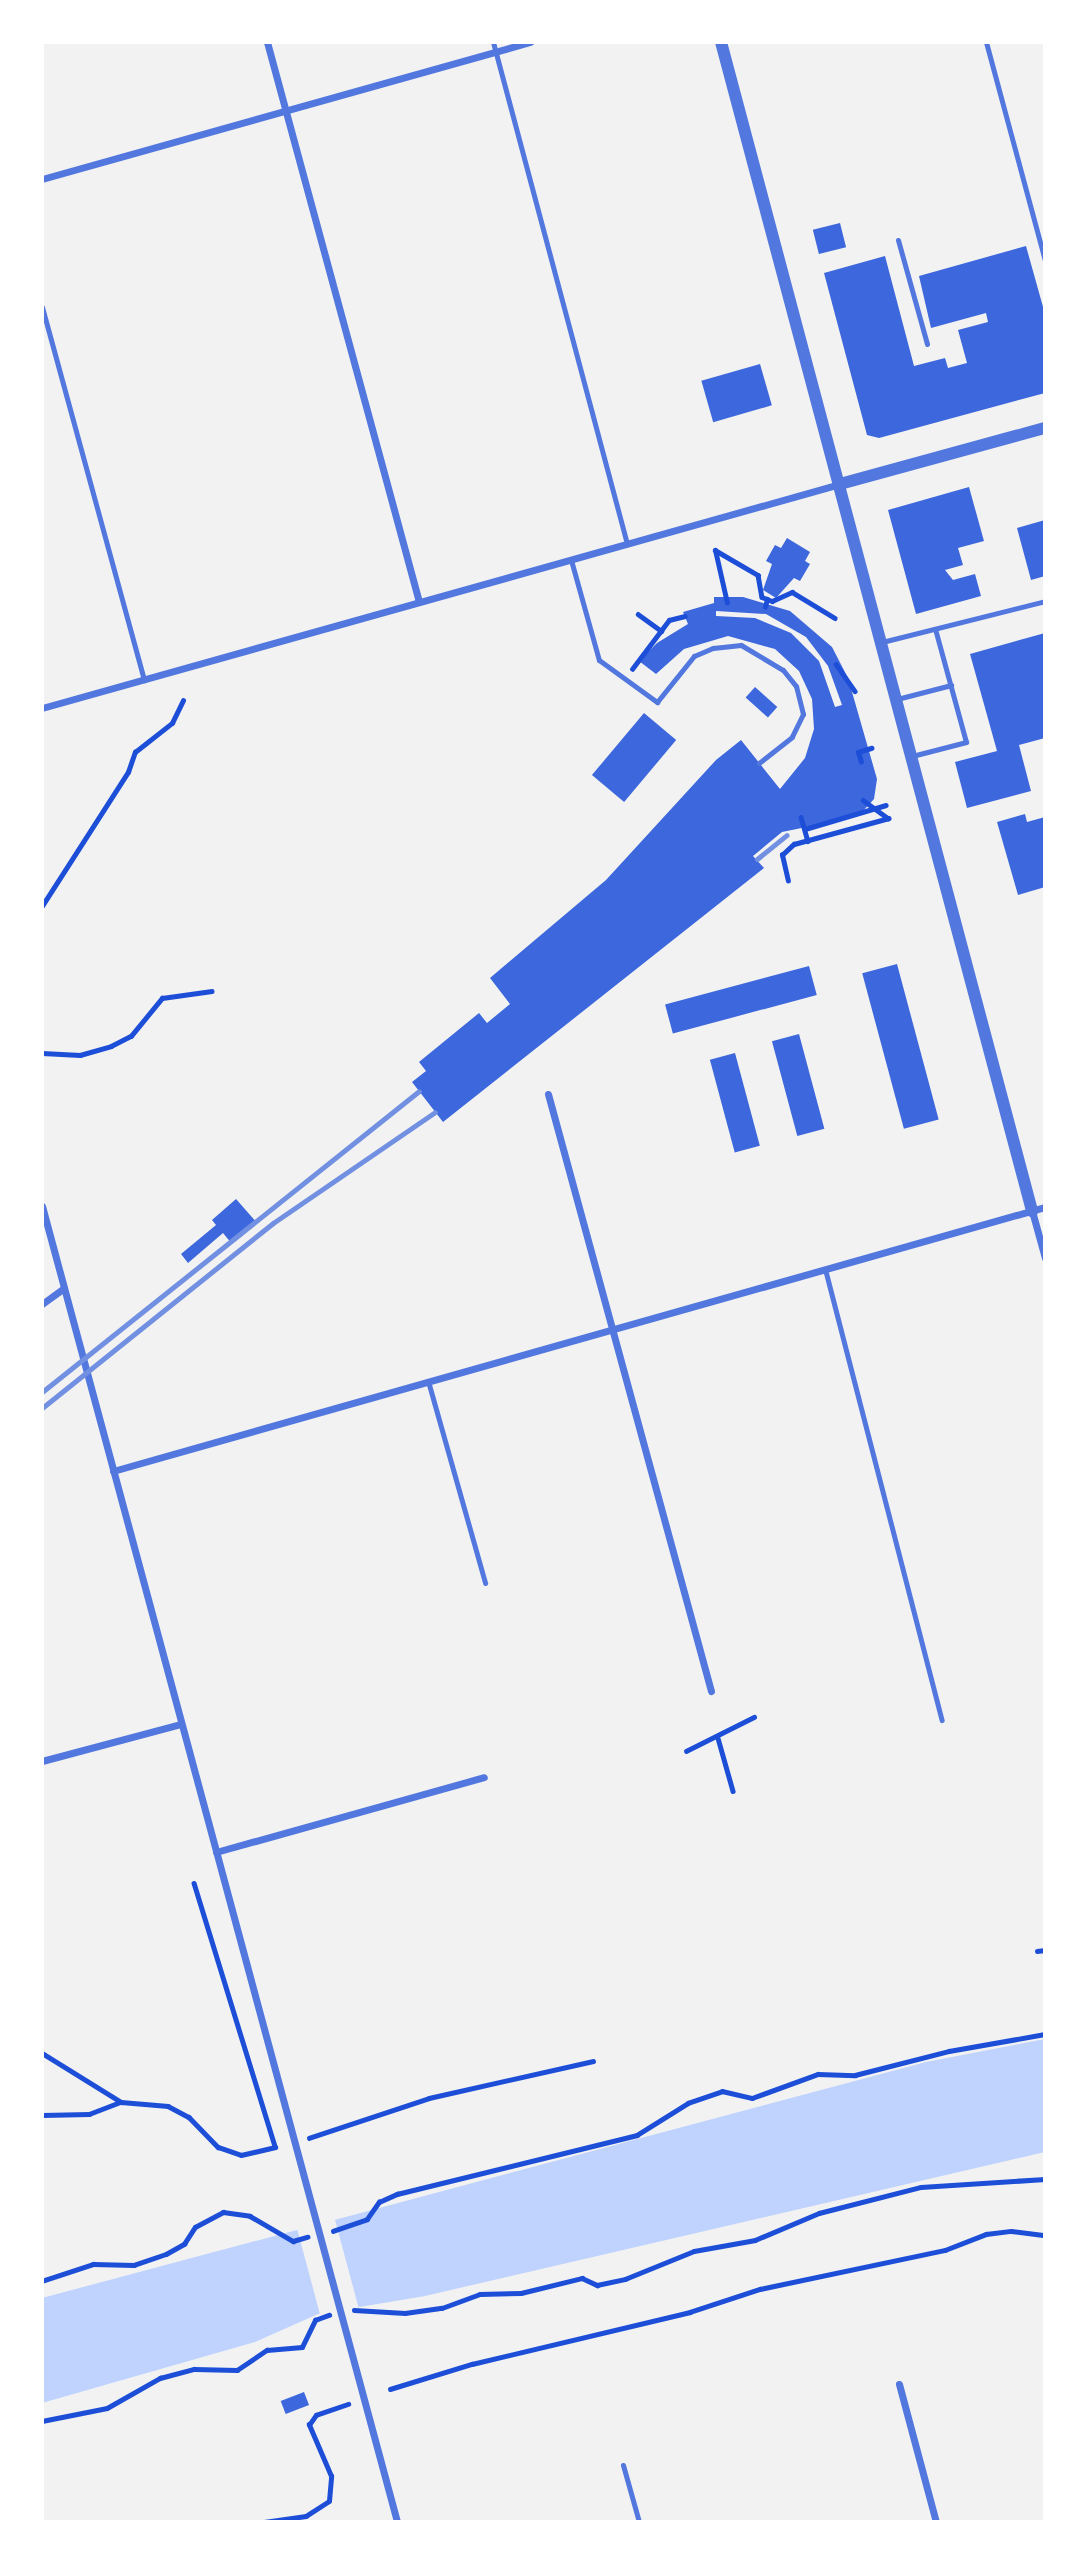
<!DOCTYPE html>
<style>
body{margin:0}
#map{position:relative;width:1087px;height:2564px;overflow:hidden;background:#f2f2f2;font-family:Roboto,sans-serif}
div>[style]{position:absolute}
.water>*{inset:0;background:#bfd3fe}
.pier>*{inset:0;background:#f2f2f2;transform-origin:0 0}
.building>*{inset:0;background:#3d67dc;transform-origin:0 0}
.path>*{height:4.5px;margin:-2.25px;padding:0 2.25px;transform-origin:2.25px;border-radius:2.25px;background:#1d4ed8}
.service>*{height:5px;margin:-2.5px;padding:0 2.5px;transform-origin:2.5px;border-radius:2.5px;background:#5277de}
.minor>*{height:7px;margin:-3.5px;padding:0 3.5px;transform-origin:3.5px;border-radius:3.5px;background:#5277de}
.tertiary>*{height:12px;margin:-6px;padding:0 6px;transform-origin:6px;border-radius:6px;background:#5277de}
.rail>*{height:5px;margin:-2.5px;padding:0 2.5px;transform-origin:2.5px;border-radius:2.5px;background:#7290e2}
span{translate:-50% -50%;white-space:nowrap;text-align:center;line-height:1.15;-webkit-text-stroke:5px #fff;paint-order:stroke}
.frame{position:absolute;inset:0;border:44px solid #fff;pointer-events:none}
</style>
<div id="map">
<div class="water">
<div style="clip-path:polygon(1045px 2039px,1045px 2152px,425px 2296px,318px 2314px,255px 2342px,42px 2403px,42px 2298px,926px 2062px)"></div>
</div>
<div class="pier">
<div style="left:334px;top:2216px;width:98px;height:39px;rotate:75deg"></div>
</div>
<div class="building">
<div style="left:840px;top:223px;width:25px;height:28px;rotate:76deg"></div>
<div style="clip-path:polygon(1026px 246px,1045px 314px,1045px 393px,879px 438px,867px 435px,824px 273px,885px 256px,914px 366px,945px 358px,948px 368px,967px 363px,958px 330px,988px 322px,986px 313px,931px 328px,919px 276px)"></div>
<div style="left:760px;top:364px;width:43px;height:61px;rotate:74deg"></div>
<div style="clip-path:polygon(969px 487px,984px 541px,958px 548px,963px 565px,945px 570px,953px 580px,975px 574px,981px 596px,916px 614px,888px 510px)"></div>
<div style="clip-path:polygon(1045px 520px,1045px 576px,1031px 580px,1017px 528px)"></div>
<div style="clip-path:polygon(787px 538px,810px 552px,805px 561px,810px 564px,800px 581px,794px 578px,776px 598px,763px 590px,772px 564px,766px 561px,775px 545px,781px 548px)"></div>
<div style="clip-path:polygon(evenodd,714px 597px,743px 597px,790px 611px,832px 647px,848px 678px,877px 779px,874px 799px,863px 811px,841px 820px,782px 832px,753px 856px,764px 868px,443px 1122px,412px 1082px,426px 1071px,419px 1062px,479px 1013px,487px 1023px,510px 1004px,490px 978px,606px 880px,716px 760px,741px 740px,780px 789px,805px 758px,814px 729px,812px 699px,799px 671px,775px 649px,728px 636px,684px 649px,656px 674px,639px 661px,657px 643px,688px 624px,683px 612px,714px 603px,714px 597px,716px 611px,766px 614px,806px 637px,828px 666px,842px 705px,835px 707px,819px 661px,791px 633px,755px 618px,716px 616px,716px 611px)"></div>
<div style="clip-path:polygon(1045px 633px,1045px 738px,1019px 745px,1031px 791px,967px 808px,955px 762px,997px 751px,970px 654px)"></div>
<div style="left:755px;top:687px;width:30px;height:14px;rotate:42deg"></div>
<div style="left:644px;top:713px;width:42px;height:81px;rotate:40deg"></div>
<div style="clip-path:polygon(1025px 814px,1027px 822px,1045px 817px,1045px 887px,1018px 895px,997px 822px)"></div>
<div style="left:897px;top:964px;width:161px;height:36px;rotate:75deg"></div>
<div style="left:809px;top:966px;width:30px;height:149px;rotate:75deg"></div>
<div style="left:799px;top:1034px;width:98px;height:28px;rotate:75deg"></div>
<div style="left:735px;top:1053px;width:96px;height:26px;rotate:75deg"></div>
<div style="clip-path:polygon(236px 1199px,257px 1223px,232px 1244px,223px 1233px,188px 1263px,181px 1254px,216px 1225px,212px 1220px)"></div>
<div style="left:304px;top:2392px;width:14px;height:25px;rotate:69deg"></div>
</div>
<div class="path">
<div style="left:727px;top:603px;width:54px;rotate:-102.8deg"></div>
<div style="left:715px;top:550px;width:50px;rotate:30.2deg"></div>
<div style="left:758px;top:575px;width:22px;rotate:80deg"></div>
<div style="left:762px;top:597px;width:11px;rotate:22deg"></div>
<div style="left:772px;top:601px;width:22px;rotate:-24deg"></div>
<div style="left:792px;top:592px;width:50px;rotate:31.2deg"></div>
<div style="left:765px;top:607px;width:8px;rotate:-76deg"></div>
<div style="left:638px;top:614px;width:29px;rotate:36deg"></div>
<div style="left:836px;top:664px;width:33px;rotate:55deg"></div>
<div style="left:632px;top:669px;width:61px;rotate:-52.9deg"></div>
<div style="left:669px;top:620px;width:16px;rotate:-14deg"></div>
<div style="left:861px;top:762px;width:10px;rotate:-107deg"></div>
<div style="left:858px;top:752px;width:14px;rotate:-17deg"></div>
<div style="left:863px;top:800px;width:31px;rotate:36deg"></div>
<div style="left:801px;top:817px;width:25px;rotate:74deg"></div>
<div style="left:805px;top:829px;width:84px;rotate:-16.5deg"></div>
<div style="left:788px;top:881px;width:27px;rotate:-103deg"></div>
<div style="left:782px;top:855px;width:16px;rotate:-43deg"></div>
<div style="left:794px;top:844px;width:98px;rotate:-15.3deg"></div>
<div style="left:42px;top:906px;width:159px;rotate:-57.3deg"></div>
<div style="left:128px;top:772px;width:21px;rotate:-71deg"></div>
<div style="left:135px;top:752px;width:47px;rotate:-38.1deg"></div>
<div style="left:172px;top:723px;width:25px;rotate:-64deg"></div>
<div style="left:42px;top:1053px;width:38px;rotate:3deg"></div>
<div style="left:80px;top:1055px;width:32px;rotate:-16deg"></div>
<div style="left:111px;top:1046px;width:22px;rotate:-27deg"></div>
<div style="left:131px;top:1036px;width:49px;rotate:-50.8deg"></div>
<div style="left:162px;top:998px;width:50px;rotate:-8deg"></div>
<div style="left:718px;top:1738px;width:55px;rotate:74.2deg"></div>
<div style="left:686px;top:1751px;width:76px;rotate:-26.6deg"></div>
<div style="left:194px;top:1883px;width:276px;rotate:72.9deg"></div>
<div style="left:1037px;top:1951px;width:8px;rotate:-7deg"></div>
<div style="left:42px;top:2053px;width:93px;rotate:31.8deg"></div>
<div style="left:121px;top:2102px;width:47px;rotate:4.9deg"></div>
<div style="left:168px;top:2106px;width:24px;rotate:28deg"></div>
<div style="left:189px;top:2117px;width:42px;rotate:46deg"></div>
<div style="left:218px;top:2147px;width:24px;rotate:19deg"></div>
<div style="left:241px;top:2155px;width:35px;rotate:-13deg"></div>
<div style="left:42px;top:2115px;width:47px;rotate:-1.2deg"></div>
<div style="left:89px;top:2114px;width:33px;rotate:-21deg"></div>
<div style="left:309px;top:2138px;width:126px;rotate:-18.4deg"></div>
<div style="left:429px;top:2098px;width:168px;rotate:-12.7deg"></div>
<div style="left:333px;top:2231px;width:36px;rotate:-19deg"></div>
<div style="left:367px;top:2219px;width:21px;rotate:-55deg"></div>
<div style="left:379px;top:2202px;width:20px;rotate:-24deg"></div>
<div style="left:397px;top:2194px;width:247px;rotate:-13.8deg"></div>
<div style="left:637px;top:2135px;width:60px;rotate:-32.1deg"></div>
<div style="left:688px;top:2103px;width:36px;rotate:-19deg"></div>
<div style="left:722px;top:2091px;width:31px;rotate:13deg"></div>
<div style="left:752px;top:2098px;width:70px;rotate:-20deg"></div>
<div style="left:818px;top:2074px;width:37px;rotate:2deg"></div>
<div style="left:855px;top:2075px;width:97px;rotate:-14.3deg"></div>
<div style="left:949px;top:2051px;width:97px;rotate:-10deg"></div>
<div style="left:42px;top:2281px;width:54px;rotate:-18.4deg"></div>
<div style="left:93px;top:2264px;width:41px;rotate:1.4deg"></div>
<div style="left:134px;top:2265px;width:34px;rotate:-19deg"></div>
<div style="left:166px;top:2254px;width:21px;rotate:-29deg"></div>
<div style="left:184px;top:2244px;width:20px;rotate:-57deg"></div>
<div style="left:195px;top:2227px;width:32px;rotate:-28deg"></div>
<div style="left:223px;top:2212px;width:27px;rotate:8deg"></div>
<div style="left:250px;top:2216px;width:50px;rotate:30.2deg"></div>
<div style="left:293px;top:2241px;width:15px;rotate:-16deg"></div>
<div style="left:354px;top:2310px;width:51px;rotate:3.4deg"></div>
<div style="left:405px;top:2313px;width:37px;rotate:-8deg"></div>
<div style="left:442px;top:2308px;width:40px;rotate:-20.2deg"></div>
<div style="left:480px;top:2294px;width:41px;rotate:-1.4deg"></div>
<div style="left:521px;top:2293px;width:63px;rotate:-13.8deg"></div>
<div style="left:582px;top:2278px;width:17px;rotate:25deg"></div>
<div style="left:597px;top:2285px;width:29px;rotate:-12deg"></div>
<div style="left:625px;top:2279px;width:74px;rotate:-22.1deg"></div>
<div style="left:694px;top:2251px;width:62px;rotate:-10.2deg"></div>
<div style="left:755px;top:2240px;width:69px;rotate:-22.9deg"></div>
<div style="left:819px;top:2213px;width:105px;rotate:-14.3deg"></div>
<div style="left:921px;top:2187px;width:124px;rotate:-3.7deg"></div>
<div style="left:390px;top:2389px;width:86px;rotate:-17deg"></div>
<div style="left:472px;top:2364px;width:224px;rotate:-13.4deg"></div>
<div style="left:690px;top:2312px;width:74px;rotate:-18.2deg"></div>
<div style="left:760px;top:2289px;width:189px;rotate:-11.9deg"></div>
<div style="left:945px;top:2250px;width:44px;rotate:-21.3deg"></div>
<div style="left:986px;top:2234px;width:25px;rotate:-7deg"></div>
<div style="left:1011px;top:2231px;width:34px;rotate:7deg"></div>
<div style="left:42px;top:2421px;width:66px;rotate:-11.3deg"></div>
<div style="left:107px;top:2408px;width:61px;rotate:-29.5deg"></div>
<div style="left:160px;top:2378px;width:35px;rotate:-15deg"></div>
<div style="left:194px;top:2369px;width:43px;rotate:1.3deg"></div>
<div style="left:237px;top:2370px;width:36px;rotate:-34deg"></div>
<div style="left:267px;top:2350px;width:35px;rotate:-5deg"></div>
<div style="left:302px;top:2347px;width:30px;rotate:-64deg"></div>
<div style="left:315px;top:2320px;width:15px;rotate:-20deg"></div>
<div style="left:264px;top:2522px;width:42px;rotate:-8.1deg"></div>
<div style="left:306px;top:2516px;width:27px;rotate:-33deg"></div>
<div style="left:329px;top:2501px;width:25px;rotate:-85deg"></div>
<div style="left:331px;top:2476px;width:56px;rotate:-113.3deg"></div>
<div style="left:309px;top:2425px;width:12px;rotate:-55deg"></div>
<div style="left:316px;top:2415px;width:34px;rotate:-19deg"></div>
</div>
<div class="service">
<div style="left:493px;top:42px;width:520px;rotate:75.05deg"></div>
<div style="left:986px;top:42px;width:226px;rotate:74.9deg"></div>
<div style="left:898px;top:240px;width:108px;rotate:74.4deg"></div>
<div style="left:42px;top:307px;width:387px;rotate:74.7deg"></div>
<div style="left:571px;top:560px;width:104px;rotate:74.4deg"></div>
<div style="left:599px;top:660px;width:72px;rotate:35.9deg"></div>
<div style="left:657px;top:702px;width:59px;rotate:-51.2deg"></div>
<div style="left:694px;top:656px;width:21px;rotate:-23deg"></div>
<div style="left:713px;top:648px;width:28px;rotate:-6deg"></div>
<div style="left:741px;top:645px;width:49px;rotate:30.8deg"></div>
<div style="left:783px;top:670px;width:21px;rotate:51deg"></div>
<div style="left:796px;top:686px;width:29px;rotate:76deg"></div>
<div style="left:803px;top:714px;width:25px;rotate:116deg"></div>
<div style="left:792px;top:737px;width:42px;rotate:141.8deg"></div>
<div style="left:882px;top:642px;width:168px;rotate:-14.1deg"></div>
<div style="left:897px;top:699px;width:56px;rotate:-14.5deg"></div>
<div style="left:912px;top:756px;width:56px;rotate:-14.5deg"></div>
<div style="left:966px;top:742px;width:117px;rotate:-105.3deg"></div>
<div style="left:825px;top:1269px;width:466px;rotate:75.5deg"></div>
<div style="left:428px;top:1381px;width:210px;rotate:74.2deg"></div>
<div style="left:623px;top:2465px;width:59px;rotate:74.3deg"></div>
</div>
<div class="minor">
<div style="left:267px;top:42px;width:580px;rotate:74.81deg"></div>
<div style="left:42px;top:179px;width:507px;rotate:-15.68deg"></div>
<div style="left:42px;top:708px;width:829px;rotate:-15.68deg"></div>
<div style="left:548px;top:1094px;width:619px;rotate:74.73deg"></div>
<div style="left:42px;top:1206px;width:1363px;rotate:74.9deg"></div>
<div style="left:1032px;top:1211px;width:49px;rotate:74.5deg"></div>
<div style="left:42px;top:1304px;width:27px;rotate:-36deg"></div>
<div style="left:113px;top:1471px;width:969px;rotate:-15.82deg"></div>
<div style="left:42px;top:1761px;width:144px;rotate:-14.9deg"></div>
<div style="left:216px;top:1852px;width:278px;rotate:-15.6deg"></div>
<div style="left:899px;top:2384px;width:143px;rotate:75deg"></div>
</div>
<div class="tertiary">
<div style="left:721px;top:42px;width:1210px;rotate:75.1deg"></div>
<div style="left:840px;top:484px;width:213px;rotate:-15.3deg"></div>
</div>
<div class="rail">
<div style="left:757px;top:859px;width:38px;rotate:-39deg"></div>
<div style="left:42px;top:1392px;width:482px;rotate:-38.6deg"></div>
<div style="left:42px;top:1408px;width:296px;rotate:-38.7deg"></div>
<div style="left:273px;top:1223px;width:196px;rotate:-34.4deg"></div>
</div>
<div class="frame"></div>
</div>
